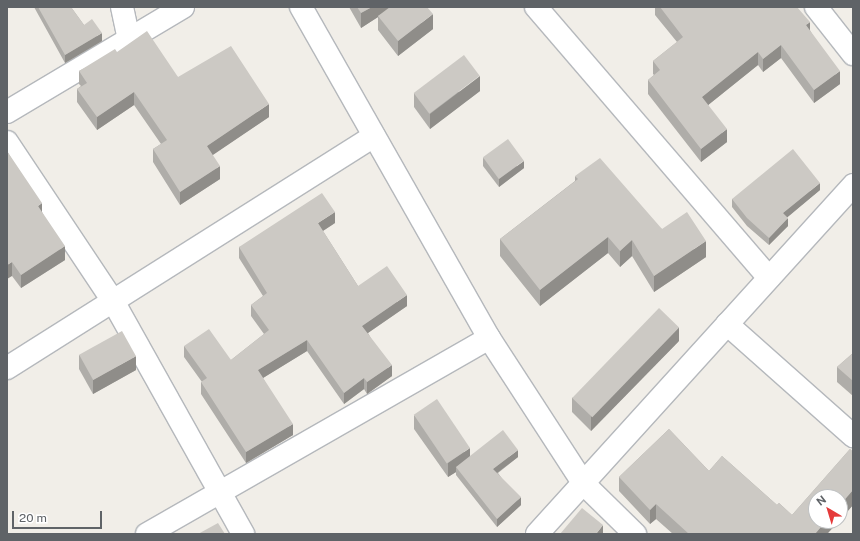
<!DOCTYPE html>
<style>
body{margin:0}
#map{position:relative;width:860px;height:541px;overflow:hidden;background:#f1eee8;font-family:"Public Sans",sans-serif}
div>[style]{position:absolute}
.roads{filter:drop-shadow(1px 0 #b5b8bc) drop-shadow(-1px 0 #b5b8bc) drop-shadow(0 1px #b5b8bc) drop-shadow(0 -1px #b5b8bc)}
.minor>*{height:22px;margin:-11px;padding:0 11px;transform-origin:11px;border-radius:11px;background:#fff}
.wall>*{inset:0;background:#afada9}
.shaded-wall>*{inset:0;background:#8f8d89}
.building>*{inset:0;background:#ccc9c4;transform-origin:0 0}
span{translate:-50% -50%;white-space:nowrap;text-align:center;line-height:1.15;-webkit-text-stroke:3px #fff;paint-order:stroke}
.frame{position:absolute;inset:0;border:8px solid #5f6367;pointer-events:none}
.north{position:absolute;left:808px;top:489px;width:40px;height:40px;box-sizing:border-box;background:#fff;border:1px solid #bfc1c2;border-radius:50%;rotate:322deg;font-size:11px;font-weight:700;line-height:16px;text-align:center;color:#5f6367}
.north::after{content:'';display:block;margin:auto;width:14px;height:18px;background:#e53a3a;clip-path:polygon(50% 0,100% 100%,50% 72%,0 100%)}
.scale{position:absolute;left:12px;top:511px;width:90px;height:18px;box-sizing:border-box;border:2px solid #5f6367;border-top:0;padding-left:5px;font-size:12px;line-height:14px;white-space:nowrap;color:#5f6367;-webkit-text-stroke:3px #fff;paint-order:stroke}
</style>
<div id="map">
<div class="roads">
<div class="minor">
<div style="left:122px;top:7px;width:33px;rotate:78deg"></div>
<div style="left:301px;top:7px;width:381px;rotate:60.4deg"></div>
<div style="left:489px;top:338px;width:173px;rotate:57deg"></div>
<div style="left:583px;top:483px;width:73px;rotate:44.4deg"></div>
<div style="left:536px;top:7px;width:357px;rotate:49.3deg"></div>
<div style="left:816px;top:7px;width:60px;rotate:51.8deg"></div>
<div style="left:7px;top:112px;width:205px;rotate:-30.8deg"></div>
<div style="left:7px;top:142px;width:191px;rotate:56.3deg"></div>
<div style="left:113px;top:301px;width:267px;rotate:60.8deg"></div>
<div style="left:727px;top:324px;width:169px;rotate:41.6deg"></div>
<div style="left:7px;top:368px;width:434px;rotate:-32.3deg"></div>
<div style="left:147px;top:534px;width:394px;rotate:-29.8deg"></div>
<div style="left:537px;top:534px;width:471px;rotate:-47.8deg"></div>
</div>
</div>
<div class="wall">
<div style="clip-path:polygon(34px 7px,71px 7px,84px 25px,102px 41px,65px 63px)"></div>
<div style="clip-path:polygon(349px 7px,389px 7px,433px 29px,398px 56px,378px 30px,378px 17px,361px 28px)"></div>
<div style="clip-path:polygon(655px 7px,797px 7px,840px 84px,814px 103px,781px 58px,763px 72px,758px 65px,708px 105px,727px 142px,701px 162px,648px 94px,648px 80px,654px 75px,653px 74px,653px 61px,677px 42px,655px 15px)"></div>
<div style="clip-path:polygon(117px 52px,178px 77px,269px 117px,212px 155px,220px 179px,180px 205px,153px 162px,153px 149px,161px 144px,134px 105px,97px 130px,77px 102px,77px 89px,81px 86px,79px 84px,79px 71px)"></div>
<div style="clip-path:polygon(480px 91px,430px 129px,414px 107px,414px 93px)"></div>
<div style="clip-path:polygon(7px 151px,42px 212px,65px 260px,21px 288px,12px 276px)"></div>
<div style="clip-path:polygon(483px 158px,524px 168px,499px 187px,483px 166px)"></div>
<div style="clip-path:polygon(575px 176px,662px 229px,706px 257px,654px 292px,632px 256px,620px 267px,608px 253px,540px 306px,500px 256px,500px 239px,575px 181px)"></div>
<div style="clip-path:polygon(820px 190px,787px 217px,788px 226px,769px 245px,747px 226px,732px 207px,732px 199px)"></div>
<div style="clip-path:polygon(335px 223px,323px 231px,358px 286px,407px 306px,368px 333px,392px 376px,367px 394px,364px 389px,344px 404px,307px 351px,263px 378px,293px 435px,246px 463px,201px 394px,201px 382px,202px 382px,184px 357px,184px 346px,231px 360px,264px 334px,251px 316px,251px 305px,263px 296px,239px 258px,239px 247px)"></div>
<div style="clip-path:polygon(679px 341px,591px 431px,572px 412px,572px 398px)"></div>
<div style="clip-path:polygon(853px 353px,853px 396px,837px 382px,837px 367px)"></div>
<div style="clip-path:polygon(79px 355px,136px 370px,93px 394px,79px 369px)"></div>
<div style="clip-path:polygon(414px 415px,470px 456px,518px 457px,498px 473px,521px 505px,497px 527px,456px 475px,456px 472px,448px 477px,414px 429px)"></div>
<div style="clip-path:polygon(669px 429px,709px 471px,722px 456px,777px 505px,779px 503px,792px 515px,850px 449px,853px 452px,853px 505px,840px 520px,840px 497px,816px 497px,816px 521px,839px 521px,827px 534px,673px 534px,656px 519px,650px 524px,619px 491px,619px 477px)"></div>
</div>
<div class="shaded-wall">
<div style="clip-path:polygon(372px 7px,389px 7px,389px 10px,378px 16px,378px 17px,361px 28px,361px 13px)"></div>
<div style="clip-path:polygon(433px 14px,433px 29px,398px 56px,398px 41px)"></div>
<div style="clip-path:polygon(810px 22px,810px 35px,806px 25px)"></div>
<div style="clip-path:polygon(102px 33px,102px 41px,65px 63px,65px 55px)"></div>
<div style="clip-path:polygon(781px 45px,781px 58px,763px 72px,763px 59px)"></div>
<div style="clip-path:polygon(758px 52px,758px 65px,702px 110px,702px 97px)"></div>
<div style="clip-path:polygon(840px 71px,840px 84px,814px 103px,814px 90px)"></div>
<div style="clip-path:polygon(480px 76px,480px 91px,430px 129px,430px 114px)"></div>
<div style="clip-path:polygon(134px 92px,134px 105px,97px 130px,97px 117px)"></div>
<div style="clip-path:polygon(269px 104px,269px 117px,207px 159px,207px 146px)"></div>
<div style="clip-path:polygon(727px 129px,727px 142px,701px 162px,701px 149px)"></div>
<div style="clip-path:polygon(524px 161px,524px 168px,499px 187px,499px 179px)"></div>
<div style="clip-path:polygon(220px 166px,220px 179px,180px 205px,180px 192px)"></div>
<div style="clip-path:polygon(820px 183px,820px 190px,783px 221px,783px 213px)"></div>
<div style="clip-path:polygon(42px 203px,42px 217px,38px 206px)"></div>
<div style="clip-path:polygon(335px 212px,335px 223px,318px 234px,318px 223px)"></div>
<div style="clip-path:polygon(788px 218px,788px 226px,769px 245px,769px 238px)"></div>
<div style="clip-path:polygon(608px 237px,608px 253px,540px 306px,540px 290px)"></div>
<div style="clip-path:polygon(632px 240px,632px 256px,620px 267px,620px 251px)"></div>
<div style="clip-path:polygon(706px 241px,706px 257px,654px 292px,654px 276px)"></div>
<div style="clip-path:polygon(65px 246px,65px 260px,21px 288px,21px 275px)"></div>
<div style="clip-path:polygon(12px 262px,12px 276px,7px 279px,7px 265px)"></div>
<div style="clip-path:polygon(407px 295px,407px 306px,362px 337px,362px 326px)"></div>
<div style="clip-path:polygon(679px 327px,679px 341px,591px 431px,591px 417px)"></div>
<div style="clip-path:polygon(307px 340px,307px 351px,258px 381px,258px 370px)"></div>
<div style="clip-path:polygon(136px 356px,136px 370px,93px 394px,93px 380px)"></div>
<div style="clip-path:polygon(392px 365px,392px 376px,367px 394px,367px 382px)"></div>
<div style="clip-path:polygon(364px 378px,364px 389px,344px 404px,344px 393px)"></div>
<div style="clip-path:polygon(293px 424px,293px 435px,246px 463px,246px 452px)"></div>
<div style="clip-path:polygon(470px 448px,470px 462px,456px 467px,456px 472px,448px 477px,448px 463px)"></div>
<div style="clip-path:polygon(518px 450px,518px 457px,493px 476px,493px 469px)"></div>
<div style="clip-path:polygon(853px 490px,853px 505px,840px 520px,840px 505px)"></div>
<div style="clip-path:polygon(521px 497px,521px 505px,497px 527px,497px 519px)"></div>
<div style="clip-path:polygon(656px 504px,656px 519px,650px 524px,650px 510px)"></div>
<div style="clip-path:polygon(826px 521px,839px 521px,827px 534px,815px 534px)"></div>
<div style="clip-path:polygon(603px 525px,603px 534px,596px 534px)"></div>
</div>
<div class="building">
<div style="clip-path:polygon(38px 7px,71px 7px,84px 25px,92px 19px,102px 33px,65px 55px)"></div>
<div style="clip-path:polygon(357px 7px,372px 7px,361px 13px)"></div>
<div style="clip-path:polygon(390px 7px,427px 7px,433px 14px,398px 41px,378px 16px)"></div>
<div style="clip-path:polygon(660px 7px,797px 7px,810px 22px,806px 25px,840px 71px,814px 90px,781px 45px,763px 59px,758px 52px,702px 97px,727px 129px,701px 149px,648px 80px,660px 70px,653px 61px,683px 37px)"></div>
<div style="clip-path:polygon(147px 31px,178px 77px,231px 46px,269px 104px,207px 146px,220px 166px,180px 192px,153px 149px,167px 140px,134px 92px,97px 117px,77px 89px,87px 83px,79px 71px,115px 49px,117px 52px)"></div>
<div style="left:464px;top:55px;width:26px;height:63px;rotate:53deg"></div>
<div style="left:508px;top:139px;width:27px;height:31px;rotate:54deg"></div>
<div style="clip-path:polygon(793px 149px,820px 183px,783px 213px,788px 218px,769px 238px,747px 218px,732px 199px)"></div>
<div style="clip-path:polygon(7px 151px,42px 203px,38px 206px,65px 246px,21px 275px,12px 262px,7px 265px)"></div>
<div style="clip-path:polygon(600px 158px,662px 229px,687px 212px,706px 241px,654px 276px,632px 240px,620px 251px,608px 237px,540px 290px,500px 239px,578px 179px,575px 176px)"></div>
<div style="clip-path:polygon(322px 193px,335px 212px,318px 223px,358px 286px,387px 266px,407px 295px,362px 326px,392px 365px,367px 382px,364px 378px,344px 393px,307px 340px,258px 370px,293px 424px,246px 452px,201px 382px,207px 378px,184px 346px,209px 329px,231px 360px,269px 330px,251px 305px,267px 293px,239px 247px)"></div>
<div style="left:659px;top:308px;width:28px;height:125px;rotate:44deg"></div>
<div style="left:122px;top:331px;width:29px;height:49px;rotate:61deg"></div>
<div style="clip-path:polygon(853px 353px,853px 381px,837px 367px)"></div>
<div style="left:437px;top:399px;width:59px;height:28px;rotate:56deg"></div>
<div style="clip-path:polygon(669px 429px,709px 471px,722px 456px,777px 505px,779px 503px,792px 515px,850px 449px,853px 452px,853px 490px,840px 505px,840px 497px,816px 497px,816px 521px,826px 521px,815px 534px,689px 534px,656px 504px,650px 510px,619px 477px)"></div>
<div style="clip-path:polygon(503px 430px,518px 450px,493px 469px,521px 497px,497px 519px,456px 467px)"></div>
<div style="clip-path:polygon(582px 508px,603px 525px,596px 534px,560px 534px)"></div>
<div style="clip-path:polygon(218px 523px,225px 534px,198px 534px)"></div>
</div>
<div class="frame"></div>
<div class="north">N</div>
<div class="scale">20 m</div>
</div>
